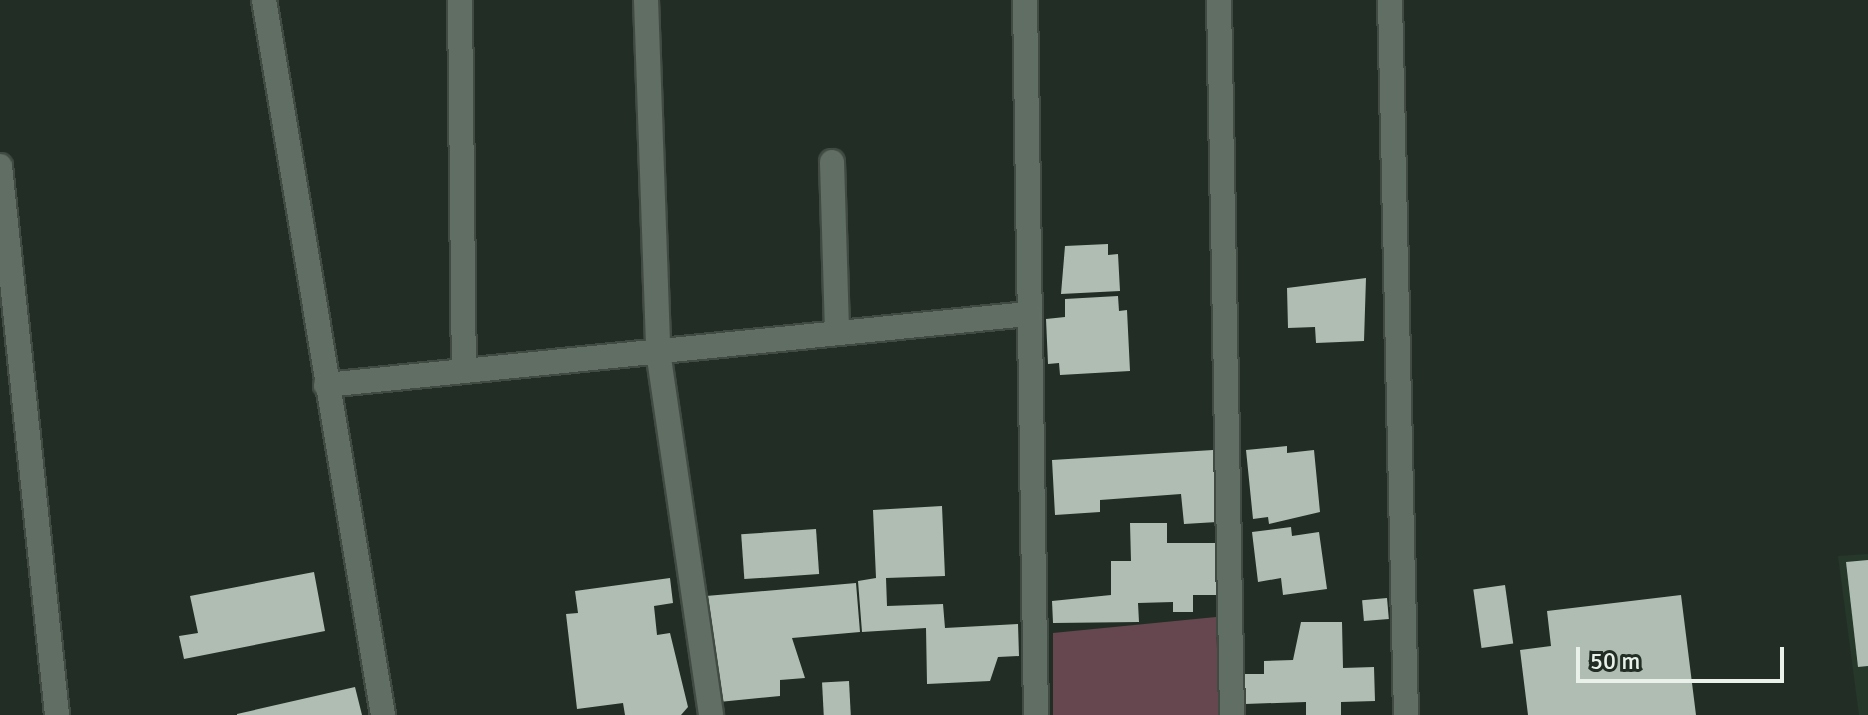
<!DOCTYPE html>
<style>
body{margin:0}
#map{position:relative;width:1868px;height:715px;overflow:hidden;background:#222e25;font-family:Signika,sans-serif}
div>[style]{position:absolute}
.built>*{inset:0;background:#26382a}
.green>*{inset:0;background:#664750}
.building>*{inset:0;background:#afbdb2;transform-origin:0 0}
.roads{filter:drop-shadow(2px 0 #414b43) drop-shadow(-2px 0 #414b43) drop-shadow(0 2px #414b43) drop-shadow(0 -2px #414b43)}
.minor>*{height:24px;margin:-12px;padding:0 12px;transform-origin:12px;border-radius:12px;background:#616e64}
span{translate:-50% -50%;white-space:nowrap;text-align:center;line-height:1.15;-webkit-text-stroke:8px #222e25;paint-order:stroke}
.scale{position:absolute;left:1576px;top:647px;width:208px;height:36px;box-sizing:border-box;border:4px solid #eaf1eb;border-top:0;padding-left:10px;font-size:24px;line-height:28px;white-space:nowrap;color:#eaf1eb;-webkit-text-stroke:6px #222e25;paint-order:stroke}
</style>
<div id="map">
<div class="built">
<div style="clip-path:polygon(1868px 554px,1868px 715px,1859px 715px,1838px 556px)"></div>
</div>
<div class="green">
<div style="clip-path:polygon(1216px 617px,1219px 715px,1053px 715px,1053px 633px)"></div>
</div>
<div class="building">
<div style="clip-path:polygon(1108px 244px,1108px 255px,1118px 254px,1120px 291px,1061px 294px,1065px 246px)"></div>
<div style="clip-path:polygon(1366px 278px,1364px 341px,1316px 343px,1315px 327px,1288px 328px,1287px 288px)"></div>
<div style="clip-path:polygon(1118px 296px,1119px 311px,1127px 310px,1130px 371px,1060px 375px,1059px 363px,1048px 364px,1046px 319px,1065px 317px,1065px 299px)"></div>
<div style="clip-path:polygon(1287px 446px,1287px 453px,1314px 450px,1320px 512px,1269px 524px,1268px 517px,1253px 519px,1246px 450px)"></div>
<div style="clip-path:polygon(1213px 450px,1217px 522px,1184px 524px,1181px 494px,1100px 500px,1100px 512px,1055px 515px,1052px 460px)"></div>
<div style="clip-path:polygon(942px 506px,945px 576px,886px 578px,887px 606px,943px 604px,945px 628px,1018px 624px,1019px 656px,998px 657px,990px 681px,927px 684px,926px 628px,862px 632px,858px 581px,876px 578px,873px 510px)"></div>
<div style="clip-path:polygon(1130px 523px,1167px 523px,1167px 543px,1217px 543px,1218px 595px,1193px 595px,1193px 612px,1173px 612px,1173px 602px,1138px 603px,1139px 622px,1053px 623px,1052px 601px,1111px 595px,1111px 561px,1131px 561px)"></div>
<div style="clip-path:polygon(1291px 527px,1292px 536px,1319px 532px,1327px 589px,1283px 595px,1281px 578px,1258px 582px,1252px 532px)"></div>
<div style="left:816px;top:529px;width:45px;height:75px;rotate:86deg"></div>
<div style="clip-path:polygon(1868px 560px,1868px 666px,1858px 667px,1846px 562px)"></div>
<div style="clip-path:polygon(314px 572px,325px 631px,184px 659px,179px 636px,198px 633px,190px 596px)"></div>
<div style="clip-path:polygon(670px 578px,673px 603px,654px 606px,657px 635px,670px 633px,688px 707px,681px 715px,625px 715px,623px 703px,577px 709px,566px 614px,578px 613px,575px 591px)"></div>
<div style="clip-path:polygon(856px 583px,860px 632px,792px 638px,805px 678px,780px 680px,780px 696px,719px 702px,706px 596px)"></div>
<div style="left:1505px;top:585px;width:59px;height:32px;rotate:82deg"></div>
<div style="clip-path:polygon(1681px 595px,1696px 715px,1528px 715px,1520px 650px,1551px 646px,1547px 611px)"></div>
<div style="left:1387px;top:598px;width:21px;height:25px;rotate:85deg"></div>
<div style="clip-path:polygon(1301px 622px,1342px 622px,1343px 668px,1374px 667px,1375px 701px,1341px 702px,1341px 715px,1306px 715px,1306px 702px,1245px 704px,1244px 674px,1264px 674px,1264px 661px,1293px 660px)"></div>
<div style="left:849px;top:681px;width:34px;height:27px;rotate:87deg"></div>
<div style="clip-path:polygon(355px 687px,362px 715px,237px 715px,237px 714px)"></div>
</div>
<div class="roads">
<div class="minor">
<div style="left:264px;top:0;width:725px;rotate:80.55deg"></div>
<div style="left:460px;top:0;width:367px;rotate:89.4deg"></div>
<div style="left:646px;top:0;width:351px;rotate:88deg"></div>
<div style="left:658px;top:351px;width:368px;rotate:81.7deg"></div>
<div style="left:1025px;top:0;width:715px;rotate:89.12deg"></div>
<div style="left:1219px;top:0;width:715px;rotate:88.96deg"></div>
<div style="left:1390px;top:0;width:715px;rotate:88.72deg"></div>
<div style="left:832px;top:162px;width:169px;rotate:88.3deg"></div>
<div style="left:0;top:166px;width:552px;rotate:84.07deg"></div>
<div style="left:326px;top:385px;width:706px;rotate:-5.78deg"></div>
</div>
</div>
<div class="scale">50 m</div>
</div>
